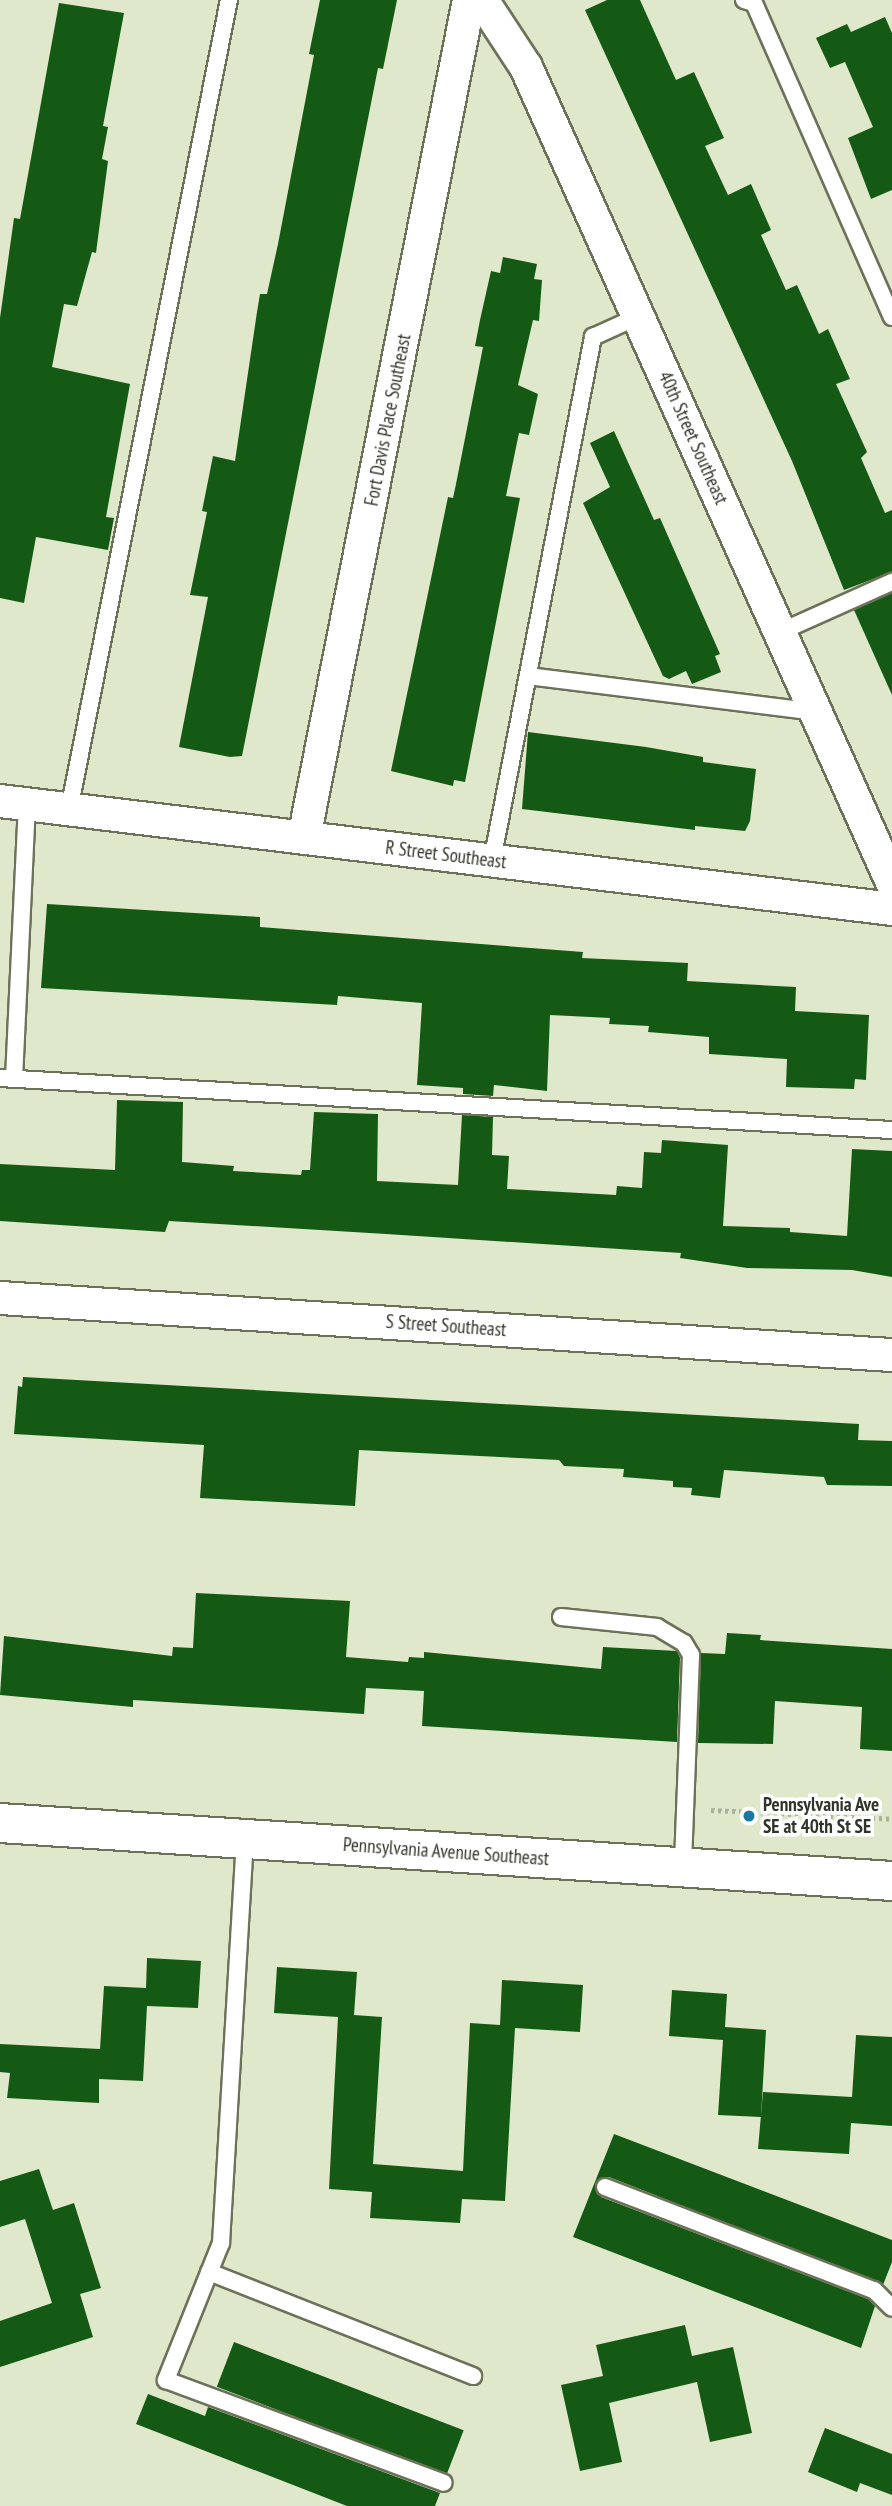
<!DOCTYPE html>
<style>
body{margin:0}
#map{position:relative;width:892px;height:2506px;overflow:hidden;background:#e0e8cb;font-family:"PT Sans Narrow",sans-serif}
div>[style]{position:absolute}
.building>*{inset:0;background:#155a14;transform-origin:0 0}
.path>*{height:4.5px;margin-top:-2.25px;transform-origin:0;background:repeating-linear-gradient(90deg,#abb19a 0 3.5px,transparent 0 7px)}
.roads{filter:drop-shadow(2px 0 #6c7259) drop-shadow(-2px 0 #6c7259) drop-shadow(0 2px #6c7259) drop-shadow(0 -2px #6c7259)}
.service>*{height:16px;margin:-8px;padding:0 8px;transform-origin:8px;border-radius:8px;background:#fff}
.minor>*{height:32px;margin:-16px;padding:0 16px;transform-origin:16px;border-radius:16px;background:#fff}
.trunk>*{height:38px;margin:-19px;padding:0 19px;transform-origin:19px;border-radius:19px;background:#fff}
.dots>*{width:19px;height:19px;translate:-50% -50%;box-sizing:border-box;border:4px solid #fff;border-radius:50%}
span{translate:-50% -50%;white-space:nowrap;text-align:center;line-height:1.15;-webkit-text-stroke:7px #fff;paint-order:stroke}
.street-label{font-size:19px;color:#313429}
.poi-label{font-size:19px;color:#313429;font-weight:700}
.left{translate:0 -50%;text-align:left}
</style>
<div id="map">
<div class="building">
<div style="clip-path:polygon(320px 0,397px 0,383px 69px,378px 68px,242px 756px,230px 757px,179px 747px,208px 597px,190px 595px,207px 512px,202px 511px,213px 456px,235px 461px,257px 312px,260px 294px,267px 294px,278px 244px,314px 55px,309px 54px)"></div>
<div style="clip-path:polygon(607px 0,640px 0,676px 80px,694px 72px,724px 138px,705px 146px,728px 195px,751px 184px,771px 230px,761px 235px,786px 290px,797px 285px,819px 334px,828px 329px,850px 379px,836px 384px,867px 452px,861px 458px,885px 513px,892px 510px,892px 572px,844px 590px,792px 461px,585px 10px)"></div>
<div style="clip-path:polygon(59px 3px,124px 13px,103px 126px,108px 127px,102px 159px,108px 161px,96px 253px,92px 252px,77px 306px,64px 304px,52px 367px,130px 384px,106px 517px,114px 518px,108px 550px,36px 537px,24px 603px,0 598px,0 318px,14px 218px,20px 219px)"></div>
<div style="clip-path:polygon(885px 17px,892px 33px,892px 190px,871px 199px,848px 138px,873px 127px,845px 62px,830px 68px,816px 38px,847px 24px,851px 32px)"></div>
<div style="clip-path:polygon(503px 257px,537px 264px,534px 279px,542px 280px,539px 321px,533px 320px,518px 385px,538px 394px,529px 435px,519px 433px,506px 496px,520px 498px,465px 782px,454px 780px,453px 786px,391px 771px,448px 497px,453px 498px,456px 484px,483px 347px,475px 346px,480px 320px,491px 271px,500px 273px)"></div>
<div style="clip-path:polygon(614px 431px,654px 520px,660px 518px,720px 654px,715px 656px,721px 672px,692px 684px,686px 671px,669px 679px,663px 676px,583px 503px,610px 487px,590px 443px)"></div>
<div style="clip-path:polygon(892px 593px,892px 695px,854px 610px)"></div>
<div style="clip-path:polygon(528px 732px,646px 747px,703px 757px,703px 762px,756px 769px,750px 821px,745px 831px,695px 826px,695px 830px,522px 809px)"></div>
<div style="clip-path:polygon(47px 904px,260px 917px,260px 927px,583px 952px,582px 958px,688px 963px,687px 981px,796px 987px,795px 1011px,869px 1015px,866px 1080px,855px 1079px,854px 1089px,786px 1087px,787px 1059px,709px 1054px,709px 1037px,648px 1032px,649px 1026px,609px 1024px,610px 1018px,550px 1015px,547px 1091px,494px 1085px,493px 1096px,463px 1094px,463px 1088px,417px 1085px,422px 1003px,338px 996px,337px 1005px,41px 988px)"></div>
<div style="clip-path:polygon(117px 1100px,183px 1102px,182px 1162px,234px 1166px,233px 1171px,301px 1175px,302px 1170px,310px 1170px,314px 1112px,378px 1114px,377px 1181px,458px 1185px,462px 1115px,493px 1117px,492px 1155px,509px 1156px,507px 1189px,616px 1195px,617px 1186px,642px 1188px,644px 1152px,661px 1153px,662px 1140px,728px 1145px,723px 1226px,790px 1228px,790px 1232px,847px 1236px,852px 1149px,892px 1151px,892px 1277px,852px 1270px,747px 1268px,680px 1258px,681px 1253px,386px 1234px,169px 1221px,165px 1232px,0 1221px,0 1164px,115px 1170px)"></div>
<div style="clip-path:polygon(23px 1377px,859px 1424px,858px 1440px,892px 1441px,892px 1486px,827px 1485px,824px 1477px,724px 1470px,720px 1498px,691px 1495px,692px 1488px,673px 1487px,673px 1481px,623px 1477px,624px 1469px,564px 1466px,559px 1460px,359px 1450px,355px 1506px,200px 1498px,204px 1445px,14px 1434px,18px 1386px,22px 1387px)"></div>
<div style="clip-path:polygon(196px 1593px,350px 1601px,346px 1657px,408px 1662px,409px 1657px,424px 1658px,424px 1652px,601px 1669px,603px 1647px,677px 1651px,680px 1658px,677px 1742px,422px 1726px,424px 1691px,366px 1688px,364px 1714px,133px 1700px,133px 1707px,0 1695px,4px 1636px,172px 1656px,173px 1647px,193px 1648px)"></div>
<div style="clip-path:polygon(727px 1633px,761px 1635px,760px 1640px,892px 1649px,892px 1751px,860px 1749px,862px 1707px,775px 1701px,773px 1744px,698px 1743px,701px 1653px,725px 1654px)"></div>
<div style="clip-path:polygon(147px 1958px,201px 1961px,198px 2008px,147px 2006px,143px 2081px,99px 2079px,99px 2103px,7px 2098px,10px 2073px,0 2072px,0 2044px,100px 2049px,104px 1986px,146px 1988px)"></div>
<div style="clip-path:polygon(277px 1967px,357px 1972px,354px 2015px,382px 2017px,373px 2164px,463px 2171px,470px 2023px,500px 2025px,502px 1980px,583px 1985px,580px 2032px,515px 2028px,505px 2201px,462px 2199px,460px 2223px,370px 2218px,372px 2192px,329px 2189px,338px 2017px,274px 2013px)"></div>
<div style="clip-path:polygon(672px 1990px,727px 1994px,725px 2027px,766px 2030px,761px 2117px,718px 2115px,723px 2040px,669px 2036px)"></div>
<div style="clip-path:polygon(856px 2035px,892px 2037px,892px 2126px,851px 2123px,849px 2154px,758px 2149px,763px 2092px,852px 2097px)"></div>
<div style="clip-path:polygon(614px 2134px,892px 2240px,892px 2262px,883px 2285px,609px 2177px,595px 2184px,601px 2197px,868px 2299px,875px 2306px,861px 2348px,573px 2237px)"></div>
<div style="clip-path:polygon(39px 2169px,53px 2210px,74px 2203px,101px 2288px,80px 2294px,93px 2337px,0 2367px,0 2321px,52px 2303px,25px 2219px,0 2227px,0 2181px)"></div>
<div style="clip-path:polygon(685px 2325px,692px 2356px,733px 2347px,752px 2433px,710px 2442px,697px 2382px,609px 2403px,622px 2462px,580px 2471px,561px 2385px,603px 2376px,596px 2345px)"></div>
<div style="left:234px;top:2342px;width:246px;height:48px;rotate:21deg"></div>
<div style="clip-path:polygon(148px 2394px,205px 2416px,208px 2407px,440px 2493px,435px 2506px,347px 2506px,136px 2424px)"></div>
<div style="clip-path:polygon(825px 2428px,892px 2454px,892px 2495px,860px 2483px,857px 2492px,808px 2472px)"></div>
</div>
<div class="path">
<div style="left:711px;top:1810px;width:181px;rotate:2.8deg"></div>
</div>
<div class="roads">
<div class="service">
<div style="left:744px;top:0;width:10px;rotate:17deg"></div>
<div style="left:754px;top:3px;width:343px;rotate:66.3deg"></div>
<div style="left:780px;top:632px;width:123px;rotate:-24.1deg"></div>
<div style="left:528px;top:676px;width:291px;rotate:7.1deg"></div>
<div style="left:69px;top:810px;width:826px;rotate:-78.83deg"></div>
<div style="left:492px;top:861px;width:534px;rotate:-79.09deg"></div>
<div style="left:593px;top:337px;width:51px;rotate:-24.5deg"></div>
<div style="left:0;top:1078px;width:894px;rotate:3.34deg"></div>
<div style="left:14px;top:1079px;width:274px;rotate:-87.3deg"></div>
<div style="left:561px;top:1617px;width:97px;rotate:5.9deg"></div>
<div style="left:657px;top:1627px;width:31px;rotate:31deg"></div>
<div style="left:684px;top:1643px;width:14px;rotate:60deg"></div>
<div style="left:691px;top:1655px;width:212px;rotate:92.2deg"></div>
<div style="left:245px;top:1839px;width:405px;rotate:93.4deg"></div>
<div style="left:221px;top:2243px;width:148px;rotate:111.9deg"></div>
<div style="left:166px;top:2380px;width:296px;rotate:20.3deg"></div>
<div style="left:605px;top:2187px;width:288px;rotate:21deg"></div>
<div style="left:874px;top:2290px;width:25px;rotate:45deg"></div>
<div style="left:209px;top:2272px;width:284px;rotate:21.5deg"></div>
</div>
<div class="minor">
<div style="left:482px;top:0;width:80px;rotate:56.7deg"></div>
<div style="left:526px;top:67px;width:893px;rotate:65.82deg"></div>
<div style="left:0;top:801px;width:899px;rotate:6.9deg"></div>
<div style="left:304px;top:838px;width:854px;rotate:-78.86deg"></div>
<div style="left:0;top:1298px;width:894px;rotate:3.66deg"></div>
</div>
<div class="trunk">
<div style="left:0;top:1823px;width:894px;rotate:3.72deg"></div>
</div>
</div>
<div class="dots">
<div style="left:749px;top:1816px;background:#1c78a6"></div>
</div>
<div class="street-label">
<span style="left:388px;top:420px;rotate:-79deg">Fort Davis Place Southeast</span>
<span style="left:693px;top:438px;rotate:66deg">40th Street Southeast</span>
<span style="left:446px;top:855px;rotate:7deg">R Street Southeast</span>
<span style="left:446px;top:1326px;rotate:4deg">S Street Southeast</span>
<span style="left:446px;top:1852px;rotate:4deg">Pennsylvania Avenue Southeast</span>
</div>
<div class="poi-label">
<span class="left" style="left:763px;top:1816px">Pennsylvania Ave<br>SE at 40th St SE</span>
</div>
</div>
